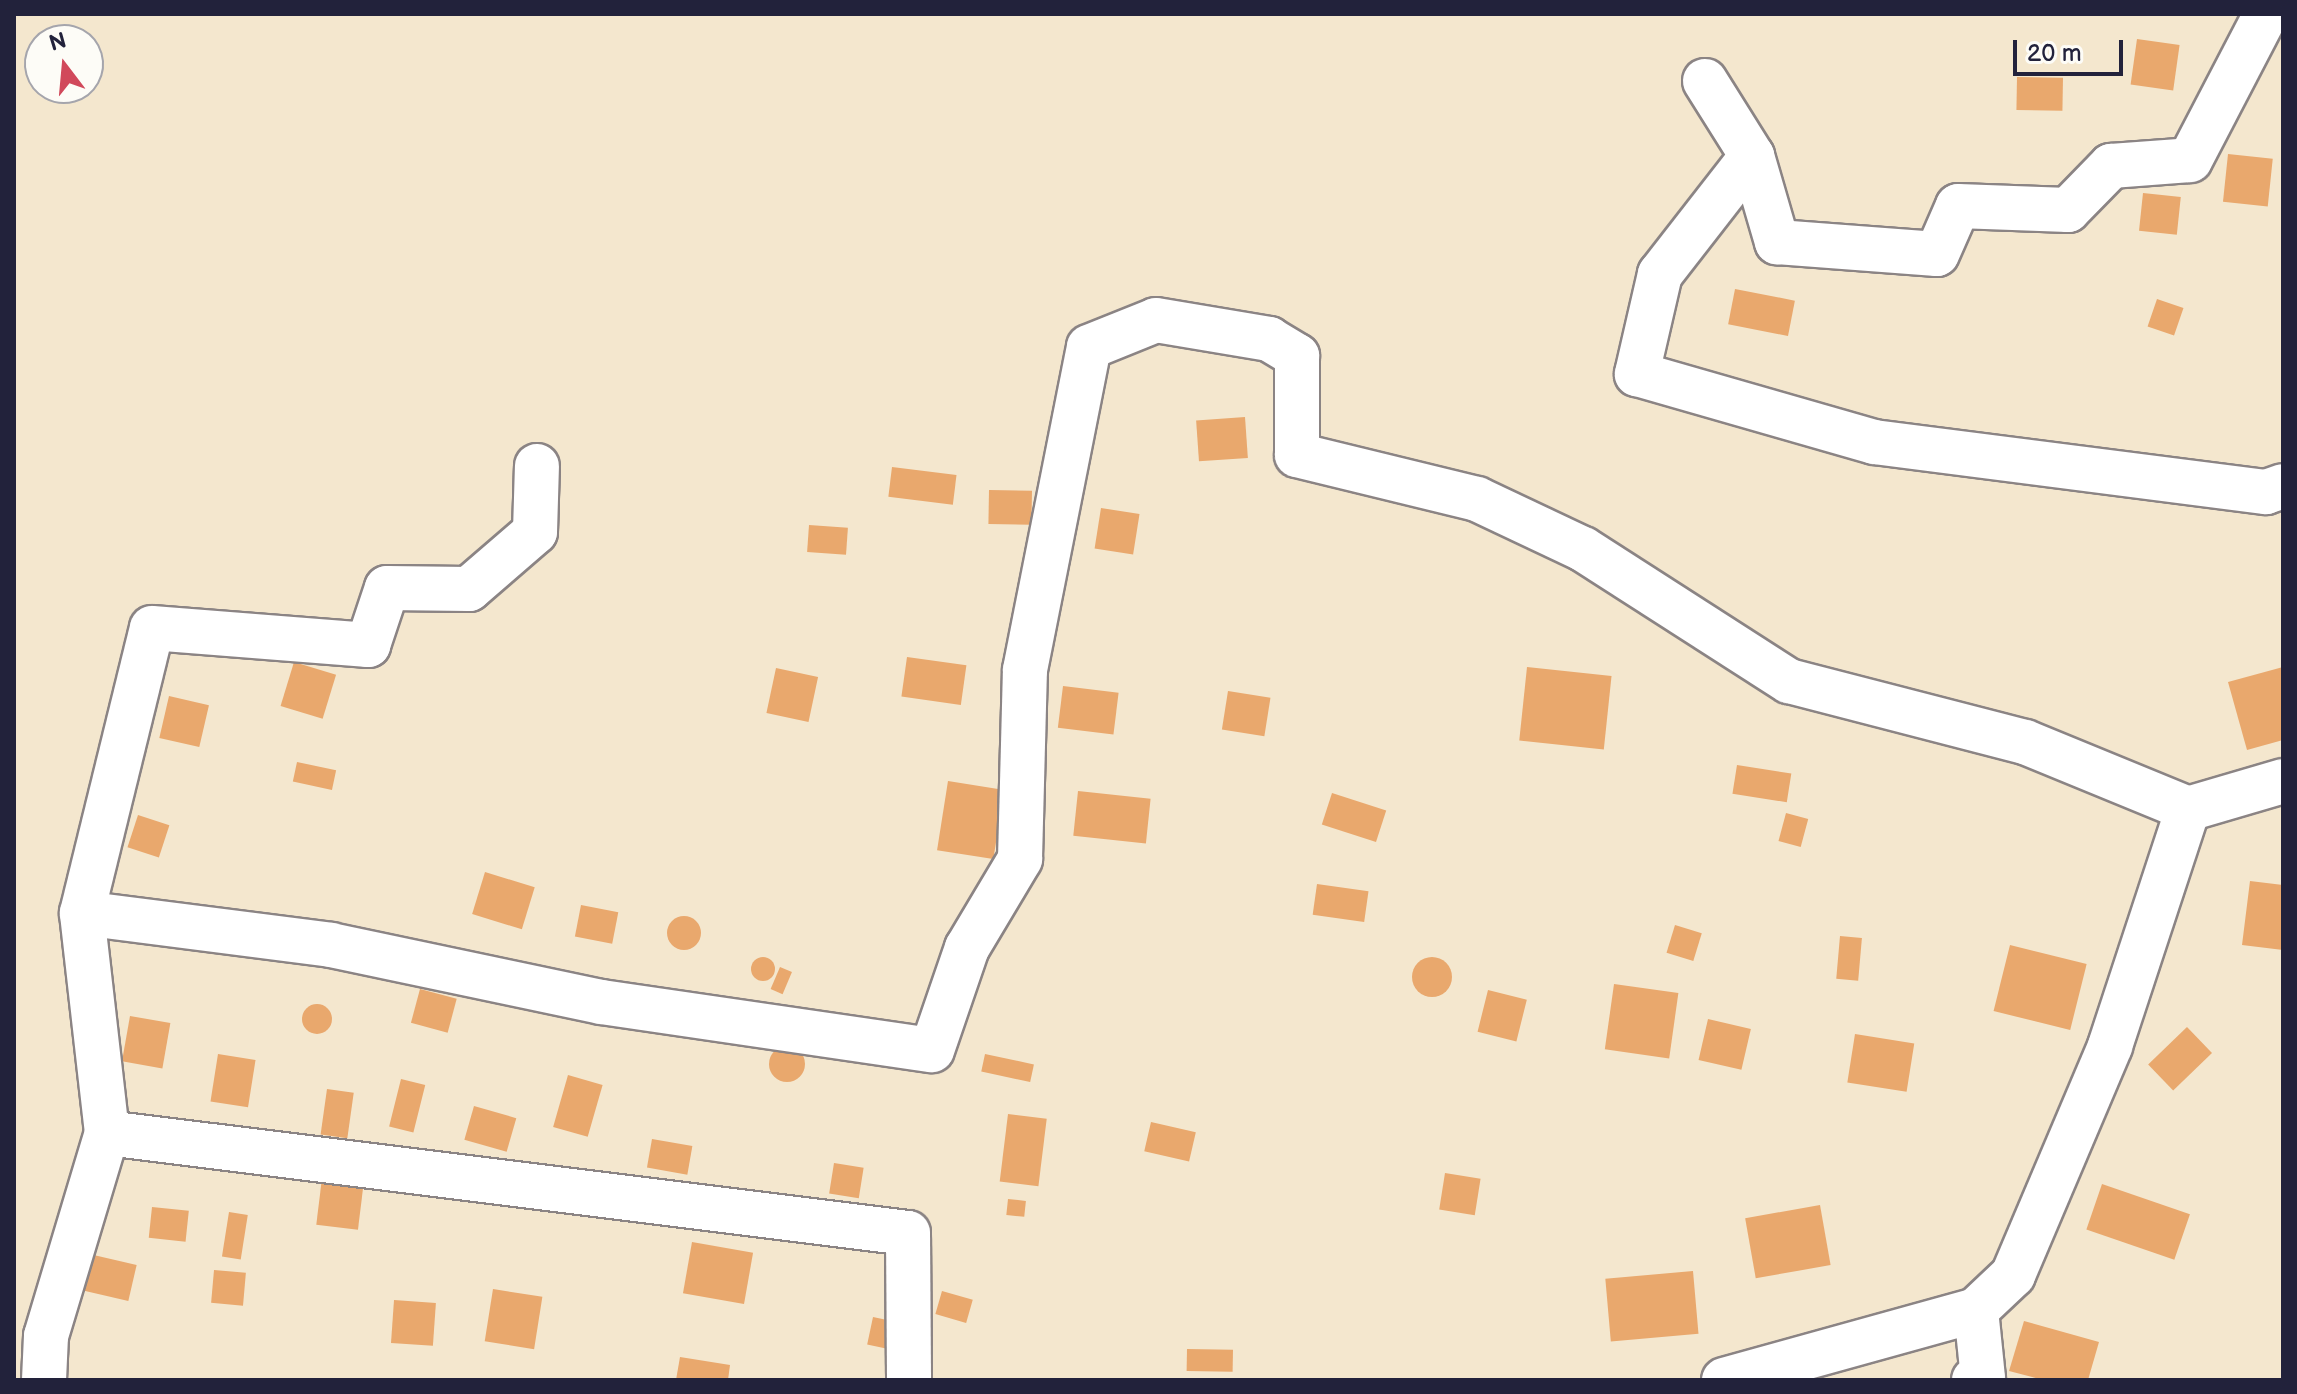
<!DOCTYPE html>
<style>
body{margin:0}
#map{position:relative;width:2297px;height:1394px;overflow:hidden;background:#f4e7ce;font-family:"Balsamiq Sans",sans-serif}
div>[style]{position:absolute}
.building>*{inset:0;background:#e9a86d;transform-origin:0 0}
.round{border-radius:50%}
.roads{filter:drop-shadow(2px 0 #8b8484) drop-shadow(-2px 0 #8b8484) drop-shadow(0 2px #8b8484) drop-shadow(0 -2px #8b8484)}
.minor>*{height:44px;margin:-22px;padding:0 22px;transform-origin:22px;border-radius:22px;background:#fff}
span{translate:-50% -50%;white-space:nowrap;text-align:center;line-height:1.15;-webkit-text-stroke:6px #fdfcf7;paint-order:stroke}
.frame{position:absolute;inset:0;border:16px solid #22223b;pointer-events:none}
.north{position:absolute;left:24px;top:24px;width:80px;height:80px;box-sizing:border-box;background:#fdfcf7;border:2px solid #a5a5ac;border-radius:50%;rotate:344deg;font-size:22px;font-weight:700;line-height:32px;text-align:center;color:#22223b}
.north::after{content:'';display:block;margin:auto;width:28px;height:36px;background:#d1495b;clip-path:polygon(50% 0,100% 100%,50% 72%,0 100%)}
.scale{position:absolute;left:2013px;top:40px;width:110px;height:36px;box-sizing:border-box;border:4px solid #22223b;border-top:0;padding-left:10px;font-size:24px;line-height:28px;white-space:nowrap;color:#22223b;-webkit-text-stroke:6px #fdfcf7;paint-order:stroke}
</style>
<div id="map">
<div class="building">
<div style="left:2137px;top:39px;width:43px;height:46px;rotate:8deg"></div>
<div style="left:2017px;top:77px;width:46px;height:33px;rotate:1deg"></div>
<div style="left:2228px;top:154px;width:45px;height:48px;rotate:6deg"></div>
<div style="left:2143px;top:193px;width:38px;height:38px;rotate:6deg"></div>
<div style="left:1735px;top:289px;width:61px;height:36px;rotate:11deg"></div>
<div style="left:2157px;top:299px;width:28px;height:29px;rotate:19deg"></div>
<div style="left:1245px;top:417px;width:41px;height:49px;rotate:86deg"></div>
<div style="left:892px;top:467px;width:65px;height:30px;rotate:7deg"></div>
<div style="left:989px;top:490px;width:43px;height:34px;rotate:1deg"></div>
<div style="left:1101px;top:508px;width:39px;height:41px;rotate:9deg"></div>
<div style="left:809px;top:525px;width:39px;height:27px;rotate:4deg"></div>
<div style="left:907px;top:657px;width:60px;height:40px;rotate:8deg"></div>
<div style="left:294px;top:662px;width:44px;height:46px;rotate:17deg"></div>
<div style="left:1527px;top:667px;width:85px;height:74px;rotate:6deg"></div>
<div style="clip-path:polygon(2283px 667px,2283px 740px,2247px 750px,2228px 682px)"></div>
<div style="left:776px;top:668px;width:43px;height:46px;rotate:12deg"></div>
<div style="left:1063px;top:686px;width:56px;height:42px;rotate:7deg"></div>
<div style="left:1228px;top:691px;width:43px;height:39px;rotate:9deg"></div>
<div style="left:169px;top:696px;width:41px;height:43px;rotate:13deg"></div>
<div style="left:297px;top:762px;width:40px;height:20px;rotate:12deg"></div>
<div style="left:1737px;top:765px;width:55px;height:29px;rotate:9deg"></div>
<div style="left:948px;top:781px;width:57px;height:70px;rotate:9deg"></div>
<div style="left:1078px;top:791px;width:73px;height:45px;rotate:6deg"></div>
<div style="left:1332px;top:793px;width:57px;height:33px;rotate:18deg"></div>
<div style="left:1786px;top:813px;width:23px;height:29px;rotate:15deg"></div>
<div style="left:138px;top:815px;width:33px;height:34px;rotate:18deg"></div>
<div style="left:485px;top:872px;width:52px;height:44px;rotate:17deg"></div>
<div style="clip-path:polygon(2250px 881px,2283px 885px,2283px 950px,2242px 945px)"></div>
<div style="left:1317px;top:884px;width:52px;height:31px;rotate:8deg"></div>
<div style="left:581px;top:905px;width:38px;height:32px;rotate:11deg"></div>
<div class="round" style="left:667px;top:916px;width:34px;height:34px"></div>
<div style="left:1675px;top:925px;width:28px;height:29px;rotate:17deg"></div>
<div style="left:1840px;top:936px;width:22px;height:43px;rotate:5deg"></div>
<div style="left:2010px;top:945px;width:79px;height:68px;rotate:14deg"></div>
<div class="round" style="left:751px;top:957px;width:24px;height:24px"></div>
<div class="round" style="left:1412px;top:957px;width:40px;height:40px"></div>
<div style="left:780px;top:967px;width:13px;height:24px;rotate:23deg"></div>
<div style="left:1614px;top:984px;width:65px;height:66px;rotate:8deg"></div>
<div style="left:420px;top:989px;width:38px;height:35px;rotate:15deg"></div>
<div style="left:1488px;top:990px;width:40px;height:43px;rotate:14deg"></div>
<div class="round" style="left:302px;top:1004px;width:30px;height:30px"></div>
<div style="left:130px;top:1016px;width:41px;height:46px;rotate:10deg"></div>
<div style="left:1708px;top:1019px;width:44px;height:42px;rotate:13deg"></div>
<div style="left:2187px;top:1027px;width:36px;height:54px;rotate:46deg"></div>
<div style="left:1855px;top:1034px;width:60px;height:49px;rotate:9deg"></div>
<div class="round" style="left:769px;top:1046px;width:36px;height:36px"></div>
<div style="left:218px;top:1054px;width:38px;height:48px;rotate:9deg"></div>
<div style="left:985px;top:1054px;width:50px;height:18px;rotate:12deg"></div>
<div style="left:568px;top:1075px;width:36px;height:54px;rotate:16deg"></div>
<div style="left:401px;top:1079px;width:25px;height:49px;rotate:14deg"></div>
<div style="left:327px;top:1089px;width:27px;height:46px;rotate:8deg"></div>
<div style="left:474px;top:1106px;width:44px;height:35px;rotate:16deg"></div>
<div style="left:1008px;top:1114px;width:39px;height:68px;rotate:7deg"></div>
<div style="left:1151px;top:1122px;width:46px;height:30px;rotate:13deg"></div>
<div style="left:652px;top:1139px;width:41px;height:29px;rotate:10deg"></div>
<div style="left:834px;top:1163px;width:30px;height:31px;rotate:9deg"></div>
<div style="left:1445px;top:1173px;width:36px;height:37px;rotate:9deg"></div>
<div style="left:322px;top:1178px;width:42px;height:47px;rotate:7deg"></div>
<div style="left:2102px;top:1184px;width:93px;height:48px;rotate:19deg"></div>
<div style="left:1008px;top:1199px;width:18px;height:16px;rotate:6deg"></div>
<div style="left:1820px;top:1205px;width:61px;height:76px;rotate:80deg"></div>
<div style="left:152px;top:1207px;width:37px;height:31px;rotate:6deg"></div>
<div style="left:229px;top:1212px;width:19px;height:45px;rotate:9deg"></div>
<div style="left:692px;top:1242px;width:62px;height:52px;rotate:10deg"></div>
<div style="left:85px;top:1253px;width:53px;height:37px;rotate:13deg"></div>
<div style="left:214px;top:1270px;width:32px;height:33px;rotate:5deg"></div>
<div style="left:1693px;top:1271px;width:63px;height:88px;rotate:85deg"></div>
<div style="left:493px;top:1289px;width:50px;height:53px;rotate:9deg"></div>
<div style="left:942px;top:1291px;width:32px;height:24px;rotate:16deg"></div>
<div style="left:394px;top:1300px;width:42px;height:43px;rotate:4deg"></div>
<div style="left:873px;top:1317px;width:30px;height:28px;rotate:12deg"></div>
<div style="clip-path:polygon(2024px 1321px,2099px 1342px,2088px 1380px,2043px 1380px,2009px 1371px)"></div>
<div style="left:1187px;top:1349px;width:46px;height:22px;rotate:1deg"></div>
<div style="clip-path:polygon(680px 1357px,730px 1365px,728px 1380px,676px 1380px)"></div>
</div>
<div class="roads">
<div class="minor">
<div style="left:1705px;top:81px;width:89px;rotate:57.9deg"></div>
<div style="left:1752px;top:156px;width:90px;rotate:73.8deg"></div>
<div style="left:1777px;top:242px;width:160px;rotate:4.3deg"></div>
<div style="left:1937px;top:254px;width:52px;rotate:-66.4deg"></div>
<div style="left:1958px;top:206px;width:110px;rotate:2.1deg"></div>
<div style="left:2068px;top:210px;width:62px;rotate:-45.7deg"></div>
<div style="left:2111px;top:166px;width:79px;rotate:-4.3deg"></div>
<div style="left:2190px;top:160px;width:165px;rotate:-62.5deg"></div>
<div style="left:1752px;top:156px;width:150px;rotate:127.9deg"></div>
<div style="left:1660px;top:274px;width:103px;rotate:103deg"></div>
<div style="left:1637px;top:374px;width:247px;rotate:16deg"></div>
<div style="left:1874px;top:442px;width:395px;rotate:7.3deg"></div>
<div style="left:2266px;top:492px;width:18px;rotate:-19deg"></div>
<div style="left:82px;top:913px;width:251px;rotate:7.3deg"></div>
<div style="left:331px;top:945px;width:276px;rotate:11.9deg"></div>
<div style="left:601px;top:1002px;width:334px;rotate:8.3deg"></div>
<div style="left:932px;top:1050px;width:108px;rotate:-71.1deg"></div>
<div style="left:967px;top:948px;width:104px;rotate:-59.2deg"></div>
<div style="left:1020px;top:859px;width:189px;rotate:-88.5deg"></div>
<div style="left:1025px;top:670px;width:329px;rotate:-78.8deg"></div>
<div style="left:1089px;top:347px;width:72px;rotate:-21.9deg"></div>
<div style="left:1156px;top:320px;width:115px;rotate:9.5deg"></div>
<div style="left:1269px;top:339px;width:33px;rotate:31deg"></div>
<div style="left:1297px;top:356px;width:99px;rotate:90deg"></div>
<div style="left:1297px;top:455px;width:185px;rotate:13.7deg"></div>
<div style="left:1477px;top:499px;width:117px;rotate:25.3deg"></div>
<div style="left:1583px;top:549px;width:245px;rotate:32.7deg"></div>
<div style="left:1789px;top:681px;width:244px;rotate:14.5deg"></div>
<div style="left:2025px;top:742px;width:176px;rotate:22.3deg"></div>
<div style="left:107px;top:1133px;width:807px;rotate:7.12deg"></div>
<div style="left:908px;top:1233px;width:147px;rotate:89.6deg"></div>
<div style="left:44px;top:1380px;width:44px;rotate:-87.4deg"></div>
<div style="left:46px;top:1336px;width:212px;rotate:-73.3deg"></div>
<div style="left:107px;top:1133px;width:221px;rotate:-96.5deg"></div>
<div style="left:82px;top:913px;width:293px;rotate:-76.2deg"></div>
<div style="left:152px;top:628px;width:217px;rotate:4.5deg"></div>
<div style="left:368px;top:645px;width:60px;rotate:-71.6deg"></div>
<div style="left:387px;top:588px;width:82px;rotate:0.7deg"></div>
<div style="left:469px;top:589px;width:87px;rotate:-40.8deg"></div>
<div style="left:535px;top:532px;width:66px;rotate:-88.3deg"></div>
<div style="left:1724px;top:1380px;width:262px;rotate:-15.5deg"></div>
<div style="left:1976px;top:1310px;width:51px;rotate:-43.4deg"></div>
<div style="left:2013px;top:1275px;width:249px;rotate:-67deg"></div>
<div style="left:2110px;top:1046px;width:250px;rotate:-71.8deg"></div>
<div style="left:2188px;top:809px;width:99px;rotate:-16.4deg"></div>
<div style="left:1974px;top:1380px;width:9px;rotate:-13deg"></div>
<div style="left:1983px;top:1378px;width:68px;rotate:-95.9deg"></div>
</div>
</div>
<div class="frame"></div>
<div class="north">N</div>
<div class="scale">20 m</div>
</div>
